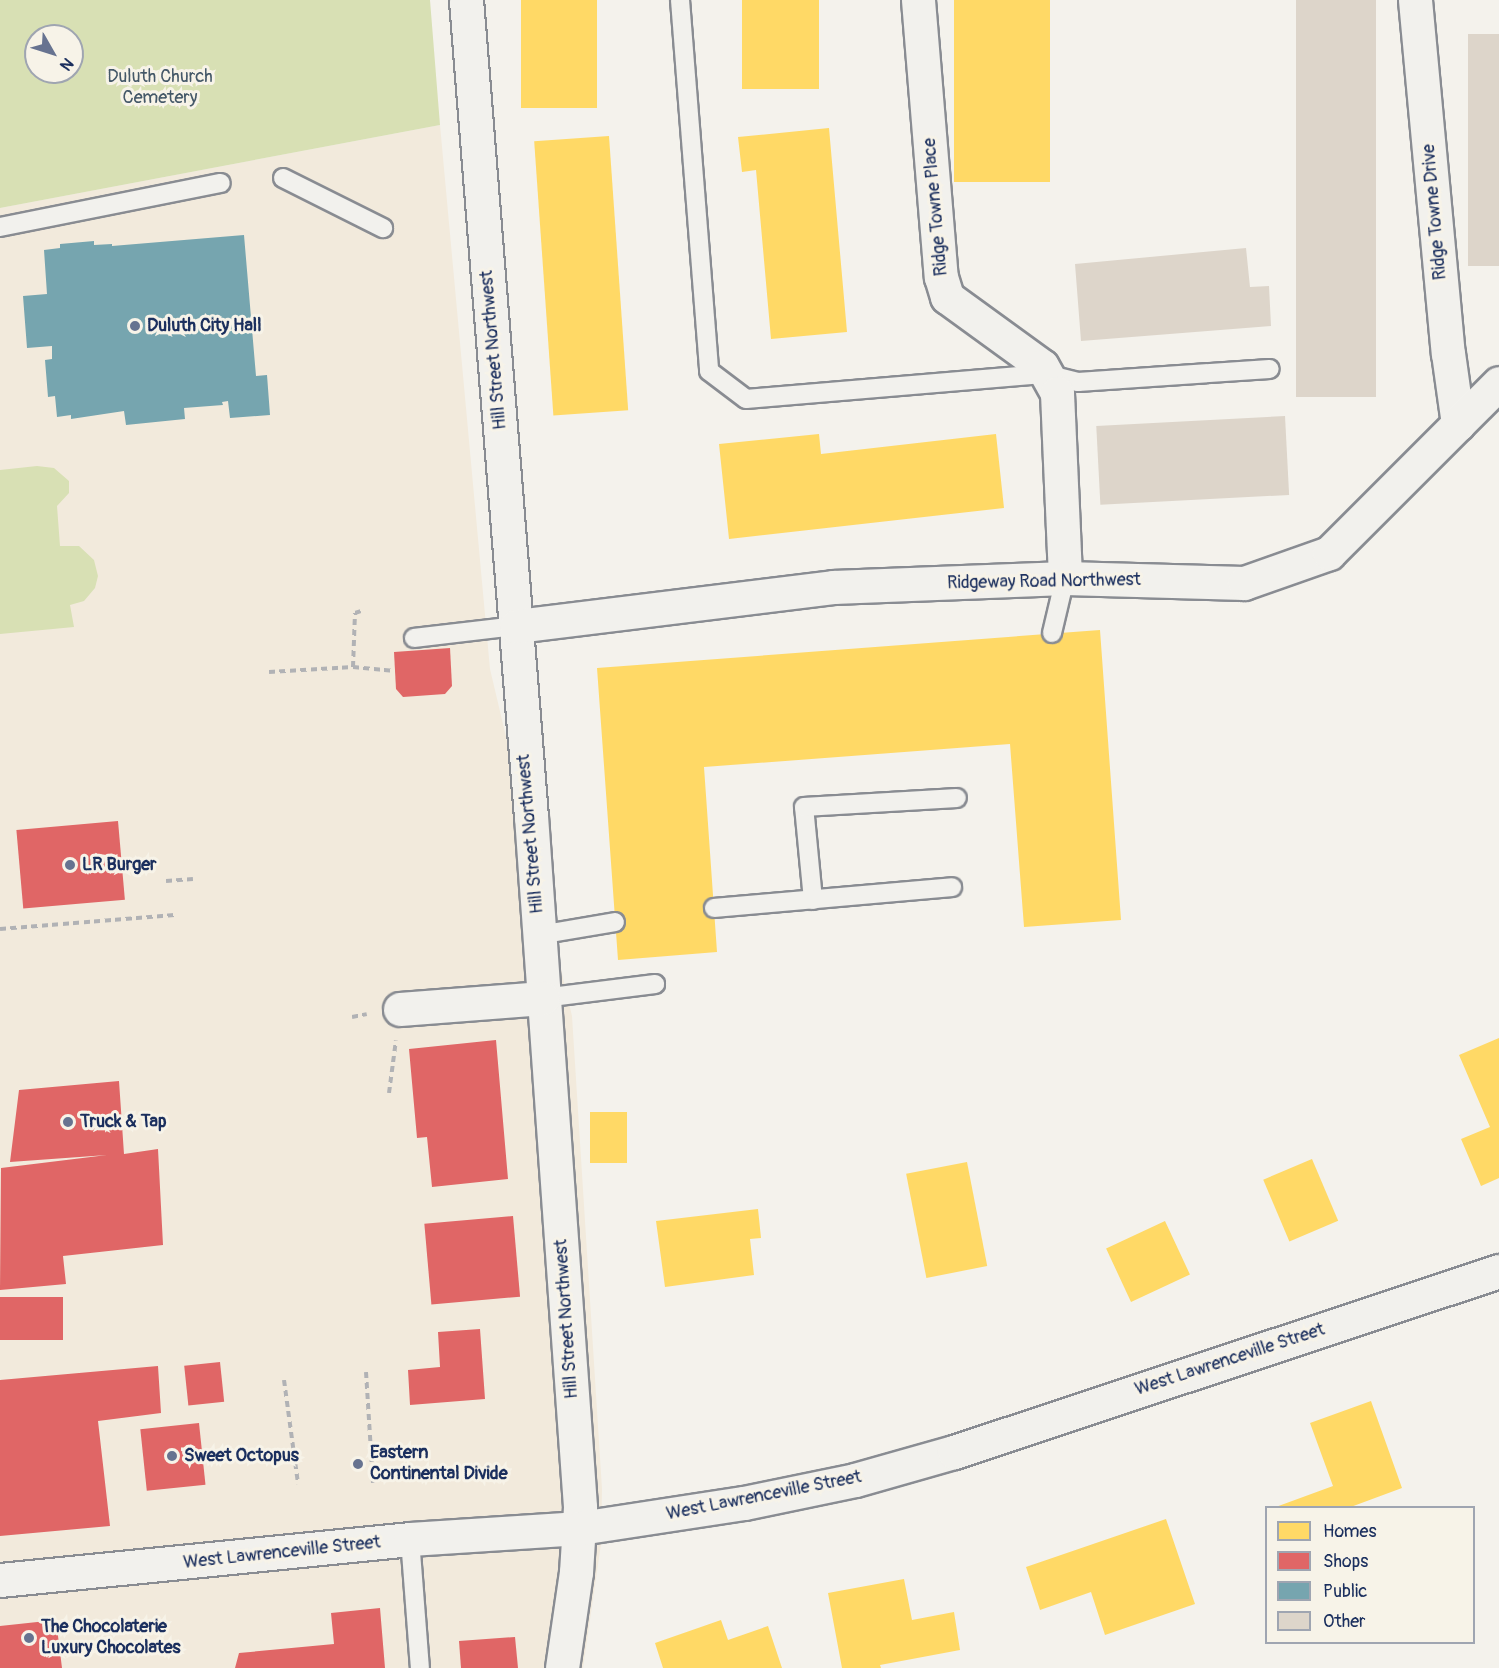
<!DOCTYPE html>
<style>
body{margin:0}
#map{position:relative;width:1499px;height:1668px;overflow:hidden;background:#f4f2ec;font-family:Pangolin,sans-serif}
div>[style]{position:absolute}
.built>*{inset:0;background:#f2eadc}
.green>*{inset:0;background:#d8e0b4}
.homes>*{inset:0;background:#ffd966;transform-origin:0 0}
.shops>*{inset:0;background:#e06666;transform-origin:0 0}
.public>*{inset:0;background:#76a5af}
.building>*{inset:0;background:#ddd5ca;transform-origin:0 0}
.path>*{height:4px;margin-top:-2px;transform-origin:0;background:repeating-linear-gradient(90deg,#b1b2b5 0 6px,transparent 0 10.5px)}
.roads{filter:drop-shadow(2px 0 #898c92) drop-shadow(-2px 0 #898c92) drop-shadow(0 2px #898c92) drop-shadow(0 -2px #898c92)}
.lane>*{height:18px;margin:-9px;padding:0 9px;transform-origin:9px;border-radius:9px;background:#f2f1ed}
.street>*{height:33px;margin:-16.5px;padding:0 16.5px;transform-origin:16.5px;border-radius:16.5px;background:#f2f1ed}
.secondary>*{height:33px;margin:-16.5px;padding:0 16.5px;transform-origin:16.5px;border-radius:16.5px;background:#f2f1ed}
.dots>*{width:16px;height:16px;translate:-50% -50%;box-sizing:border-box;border:3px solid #f7f3e8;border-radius:50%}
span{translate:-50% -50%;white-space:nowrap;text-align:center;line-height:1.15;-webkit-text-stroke:6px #f7f3e8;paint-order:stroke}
.park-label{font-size:18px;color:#445868}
.street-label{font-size:18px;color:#1b2f5e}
.poi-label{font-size:18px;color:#1b2f5e;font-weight:700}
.left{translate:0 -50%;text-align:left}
.legend{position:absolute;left:1265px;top:1506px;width:210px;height:138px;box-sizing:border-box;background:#f7f3e8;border:2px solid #9fa5b1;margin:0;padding:8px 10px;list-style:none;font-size:18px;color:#1b2f5e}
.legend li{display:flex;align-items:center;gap:12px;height:30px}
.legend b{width:30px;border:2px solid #9fa5b1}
.north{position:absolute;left:24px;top:24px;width:60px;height:60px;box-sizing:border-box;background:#f7f3e8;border:2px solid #9fa5b1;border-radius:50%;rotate:129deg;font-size:16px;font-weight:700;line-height:24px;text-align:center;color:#1b2f5e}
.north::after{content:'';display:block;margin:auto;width:21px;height:27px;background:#677390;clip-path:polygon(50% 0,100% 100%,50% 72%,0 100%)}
</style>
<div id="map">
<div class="built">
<div style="clip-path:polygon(440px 125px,490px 669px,572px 1016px,602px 1489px,601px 1544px,583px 1668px,0 1668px,0 208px)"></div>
</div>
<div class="green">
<div style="clip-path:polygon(evenodd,0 0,430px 0,440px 125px,0 208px,0 0,36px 36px,72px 36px,72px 72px,36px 72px,36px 36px)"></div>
<div style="clip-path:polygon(37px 466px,54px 468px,69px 481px,69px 493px,57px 506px,60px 546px,79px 546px,94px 560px,98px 576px,95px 588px,84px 601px,70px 605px,74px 627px,0 634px,0 470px)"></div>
</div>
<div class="homes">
<div style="left:521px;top:0;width:76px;height:108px"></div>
<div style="left:742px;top:0;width:77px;height:89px"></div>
<div style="left:954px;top:0;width:96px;height:182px"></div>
<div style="clip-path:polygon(829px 128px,847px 332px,771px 339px,756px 170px,742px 172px,738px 137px)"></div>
<div style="left:609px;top:136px;width:275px;height:75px;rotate:86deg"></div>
<div style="clip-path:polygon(819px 434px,821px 454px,996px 434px,1004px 508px,729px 539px,719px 444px)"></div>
<div style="clip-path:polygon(1100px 630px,1121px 920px,1024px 927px,1010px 744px,704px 767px,717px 952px,618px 960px,597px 668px)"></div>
<div style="clip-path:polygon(1499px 1038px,1499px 1178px,1481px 1186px,1461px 1139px,1490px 1127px,1459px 1055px)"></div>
<div style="left:590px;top:1112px;width:37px;height:51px"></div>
<div style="left:1312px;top:1159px;width:67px;height:53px;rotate:67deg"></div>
<div style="left:967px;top:1162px;width:106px;height:62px;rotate:79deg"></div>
<div style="clip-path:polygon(758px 1209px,761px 1238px,750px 1239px,754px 1275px,665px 1287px,656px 1221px)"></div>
<div style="left:1165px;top:1221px;width:59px;height:65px;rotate:65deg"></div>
<div style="clip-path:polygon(1371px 1401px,1402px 1488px,1348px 1508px,1273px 1508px,1333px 1486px,1310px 1423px)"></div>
<div style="clip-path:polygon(1166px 1519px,1195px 1604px,1105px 1635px,1091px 1592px,1040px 1610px,1026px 1567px)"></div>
<div style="clip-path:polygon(904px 1579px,912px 1620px,954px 1612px,960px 1650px,880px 1665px,881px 1668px,842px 1668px,828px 1593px)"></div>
<div style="clip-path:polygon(721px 1620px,728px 1640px,768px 1626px,782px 1668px,663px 1668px,655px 1643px)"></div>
</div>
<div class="shops">
<div style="clip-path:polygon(450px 648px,452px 686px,445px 694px,403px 697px,396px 689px,394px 652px)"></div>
<div style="left:118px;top:821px;width:79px;height:102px;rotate:85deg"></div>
<div style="clip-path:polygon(496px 1040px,508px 1179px,432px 1187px,427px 1137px,417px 1138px,409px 1049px)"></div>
<div style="clip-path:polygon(119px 1081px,124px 1154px,158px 1149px,163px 1245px,63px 1256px,66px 1284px,0 1290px,1px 1168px,107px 1155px,10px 1162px,19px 1090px)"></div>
<div style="left:513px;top:1216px;width:81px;height:89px;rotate:85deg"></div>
<div style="left:63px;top:1297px;width:43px;height:63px;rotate:90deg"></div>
<div style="clip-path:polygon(480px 1329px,485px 1399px,410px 1405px,408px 1370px,440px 1367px,438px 1332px)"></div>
<div style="left:220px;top:1362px;width:40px;height:36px;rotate:84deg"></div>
<div style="clip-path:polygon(158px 1366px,161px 1413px,98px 1421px,110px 1526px,0 1536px,0 1380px)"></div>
<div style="left:199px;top:1423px;width:62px;height:59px;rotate:84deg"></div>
<div style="clip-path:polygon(380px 1608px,385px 1668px,235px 1668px,239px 1653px,334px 1644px,331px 1613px)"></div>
<div style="clip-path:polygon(56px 1620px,62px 1668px,0 1668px,0 1626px)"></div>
<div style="clip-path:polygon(515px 1637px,518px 1668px,461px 1668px,459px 1641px)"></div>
</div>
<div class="public">
<div style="clip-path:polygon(244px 235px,256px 376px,267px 375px,270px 415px,230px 418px,228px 401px,222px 402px,223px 405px,184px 408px,185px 419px,126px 425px,124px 411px,71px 419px,71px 415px,57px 417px,55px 396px,48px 397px,45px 360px,52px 359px,52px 346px,27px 348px,23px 296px,47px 294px,44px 250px,60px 248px,60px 244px,94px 241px,94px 245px,112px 244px,112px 246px)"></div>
</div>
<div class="building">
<div style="left:1296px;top:0;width:80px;height:397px"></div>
<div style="left:1468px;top:34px;width:31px;height:232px"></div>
<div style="clip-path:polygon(1246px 248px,1250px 287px,1269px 286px,1271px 326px,1081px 341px,1075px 264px)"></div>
<div style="left:1285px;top:416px;width:79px;height:189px;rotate:87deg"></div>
</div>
<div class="path">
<div style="left:353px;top:667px;width:54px;rotate:-87.9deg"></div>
<div style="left:355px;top:613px;width:6px;rotate:-18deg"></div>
<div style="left:269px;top:672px;width:84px;rotate:-3.4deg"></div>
<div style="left:353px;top:667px;width:42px;rotate:5.4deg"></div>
<div style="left:166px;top:881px;width:27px;rotate:-4deg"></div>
<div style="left:0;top:929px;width:175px;rotate:-4.6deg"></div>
<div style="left:352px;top:1017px;width:15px;rotate:-11deg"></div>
<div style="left:389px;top:1093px;width:53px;rotate:-82.5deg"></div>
<div style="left:366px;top:1372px;width:111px;rotate:86.4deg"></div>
<div style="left:284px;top:1380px;width:105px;rotate:82.3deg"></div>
</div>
<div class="roads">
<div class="lane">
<div style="left:680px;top:0;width:372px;rotate:85.5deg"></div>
<div style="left:709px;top:371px;width:46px;rotate:37.1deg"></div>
<div style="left:746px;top:399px;width:301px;rotate:-4.8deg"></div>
<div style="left:1046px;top:374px;width:33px;rotate:14deg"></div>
<div style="left:1078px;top:382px;width:192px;rotate:-3.9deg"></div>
<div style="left:283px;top:178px;width:112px;rotate:26.6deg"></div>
<div style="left:0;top:227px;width:225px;rotate:-11.3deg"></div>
<div style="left:1052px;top:633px;width:57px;rotate:-76.7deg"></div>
<div style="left:414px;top:638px;width:103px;rotate:-6.7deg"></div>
<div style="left:813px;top:900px;width:93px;rotate:-95.5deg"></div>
<div style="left:804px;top:807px;width:153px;rotate:-3.4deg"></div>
<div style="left:714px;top:908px;width:239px;rotate:-5deg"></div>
<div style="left:539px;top:935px;width:77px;rotate:-9.7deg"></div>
<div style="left:543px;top:998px;width:113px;rotate:-7.1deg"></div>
<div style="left:410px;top:1539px;width:129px;rotate:85.6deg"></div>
</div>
<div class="street">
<div style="left:466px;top:0;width:819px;rotate:85.45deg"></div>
<div style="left:531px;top:816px;width:693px;rotate:85.94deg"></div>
<div style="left:580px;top:1507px;width:65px;rotate:93.5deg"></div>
<div style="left:576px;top:1572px;width:97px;rotate:98.3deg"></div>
<div style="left:918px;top:0;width:278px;rotate:85.3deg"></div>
<div style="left:941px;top:277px;width:21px;rotate:73deg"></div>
<div style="left:947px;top:297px;width:117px;rotate:36deg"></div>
<div style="left:1042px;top:366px;width:31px;rotate:61deg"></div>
<div style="left:1057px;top:393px;width:185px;rotate:87.5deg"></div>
<div style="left:1415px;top:0;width:355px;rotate:84.7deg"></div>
<div style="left:1448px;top:353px;width:72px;rotate:82deg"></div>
<div style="left:516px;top:626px;width:319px;rotate:-7deg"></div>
<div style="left:833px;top:587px;width:232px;rotate:-2.2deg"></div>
<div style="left:1065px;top:578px;width:179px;rotate:1.6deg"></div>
<div style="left:1244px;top:583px;width:90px;rotate:-19.4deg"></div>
<div style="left:1329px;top:553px;width:240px;rotate:-45deg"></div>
<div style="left:400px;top:1009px;width:143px;rotate:-4.4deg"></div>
</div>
<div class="secondary">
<div style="left:0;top:1580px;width:412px;rotate:-5.7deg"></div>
<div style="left:410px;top:1539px;width:170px;rotate:-3.7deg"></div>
<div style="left:580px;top:1528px;width:166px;rotate:-8.7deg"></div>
<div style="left:744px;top:1503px;width:113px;rotate:-11.7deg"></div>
<div style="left:855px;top:1480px;width:103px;rotate:-15.8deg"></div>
<div style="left:954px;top:1452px;width:574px;rotate:-18.37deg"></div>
</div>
</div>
<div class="dots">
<div style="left:135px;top:326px;background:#677390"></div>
<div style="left:70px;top:865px;background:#677390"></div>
<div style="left:68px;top:1122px;background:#677390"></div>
<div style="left:172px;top:1456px;background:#677390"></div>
<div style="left:358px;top:1464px;background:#677390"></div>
<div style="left:29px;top:1638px;background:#677390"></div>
</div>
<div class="park-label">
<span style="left:160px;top:88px">Duluth Church<br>Cemetery</span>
</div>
<div class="street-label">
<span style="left:936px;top:207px;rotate:-95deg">Ridge Towne Place</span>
<span style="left:1435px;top:212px;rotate:-95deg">Ridge Towne Drive</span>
<span style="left:494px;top:350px;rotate:-95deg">Hill Street Northwest</span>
<span style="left:1044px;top:582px;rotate:-1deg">Ridgeway Road Northwest</span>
<span style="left:531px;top:834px;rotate:-95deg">Hill Street Northwest</span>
<span style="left:567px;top:1319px;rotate:-94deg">Hill Street Northwest</span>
<span style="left:1230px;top:1360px;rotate:-18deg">West Lawrenceville Street</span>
<span style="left:764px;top:1496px;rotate:-11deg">West Lawrenceville Street</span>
<span style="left:282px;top:1553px;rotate:-6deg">West Lawrenceville Street</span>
</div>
<div class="poi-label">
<span class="left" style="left:147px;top:326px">Duluth City Hall</span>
<span class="left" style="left:82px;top:865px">LR Burger</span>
<span class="left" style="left:80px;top:1122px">Truck &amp; Tap</span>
<span class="left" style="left:370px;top:1464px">Eastern<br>Continental Divide</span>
<span class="left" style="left:184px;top:1456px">Sweet Octopus</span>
<span class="left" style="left:41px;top:1638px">The Chocolaterie<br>Luxury Chocolates</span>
</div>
<ul class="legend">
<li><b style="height:16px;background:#ffd966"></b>Homes</li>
<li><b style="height:16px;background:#e06666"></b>Shops</li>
<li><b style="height:16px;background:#76a5af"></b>Public</li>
<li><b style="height:16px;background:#ddd5ca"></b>Other</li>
</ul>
<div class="north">N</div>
</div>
